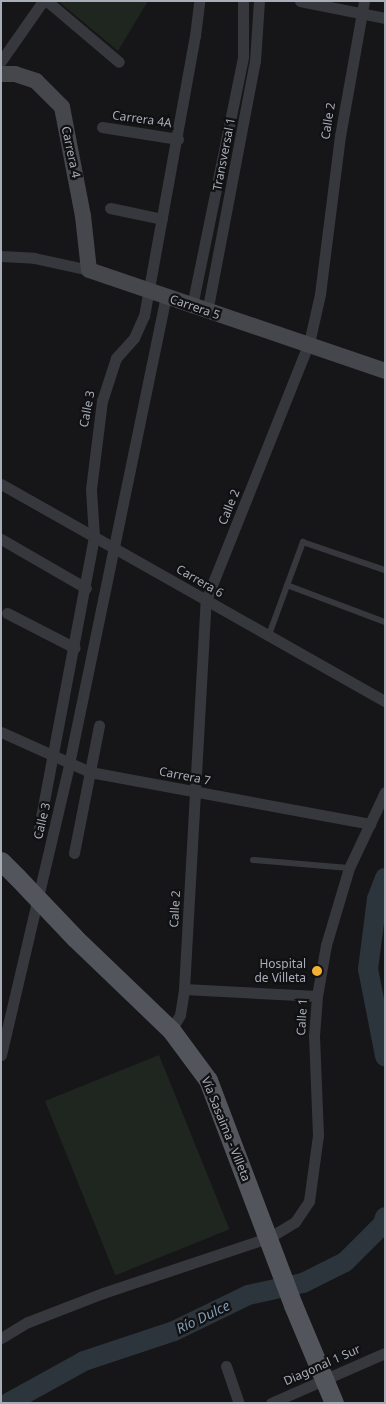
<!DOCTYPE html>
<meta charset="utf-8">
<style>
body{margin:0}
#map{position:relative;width:386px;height:1404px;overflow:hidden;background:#161618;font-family:"Noto Sans",sans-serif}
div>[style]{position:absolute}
.green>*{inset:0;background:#1e261f;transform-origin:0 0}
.river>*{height:20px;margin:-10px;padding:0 10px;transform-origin:10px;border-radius:10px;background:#2c353c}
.lane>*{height:5.5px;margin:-2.75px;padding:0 2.75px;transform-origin:2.75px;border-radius:2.75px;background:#37383d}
.street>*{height:11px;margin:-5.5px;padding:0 5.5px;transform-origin:5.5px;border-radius:5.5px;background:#37383d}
.secondary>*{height:16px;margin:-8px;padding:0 8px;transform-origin:8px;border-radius:8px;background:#45474d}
.primary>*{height:19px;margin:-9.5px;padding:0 9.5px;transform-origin:9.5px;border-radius:9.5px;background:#53555c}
.primary-bridge>*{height:19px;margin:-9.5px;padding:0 9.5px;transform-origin:9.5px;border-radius:9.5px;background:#53555c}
.dots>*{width:14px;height:14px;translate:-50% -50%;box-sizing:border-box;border:2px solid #111113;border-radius:50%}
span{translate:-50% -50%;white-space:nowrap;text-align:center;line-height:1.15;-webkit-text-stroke:4.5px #111113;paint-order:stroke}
.street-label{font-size:12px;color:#a8adb8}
.poi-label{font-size:12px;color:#a8adb8}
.right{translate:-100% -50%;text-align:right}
.water-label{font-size:14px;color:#7f9bb3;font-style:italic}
.frame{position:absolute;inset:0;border:2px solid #a8adb8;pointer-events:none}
</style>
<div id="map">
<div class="green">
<div style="clip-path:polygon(58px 1px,148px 1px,118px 51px)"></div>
<div style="left:159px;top:1055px;width:188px;height:123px;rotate:68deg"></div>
</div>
<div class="river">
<div style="left:385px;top:878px;width:22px;rotate:111deg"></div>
<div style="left:377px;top:899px;width:71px;rotate:97.3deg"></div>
<div style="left:368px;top:969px;width:89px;rotate:78.9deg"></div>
<div style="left:8px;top:1403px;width:87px;rotate:-28.9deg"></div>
<div style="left:84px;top:1361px;width:95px;rotate:-18.4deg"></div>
<div style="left:174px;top:1331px;width:82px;rotate:-25.9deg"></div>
<div style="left:248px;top:1295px;width:56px;rotate:-12.3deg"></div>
<div style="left:303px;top:1283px;width:47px;rotate:-26.6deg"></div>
<div style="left:345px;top:1262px;width:54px;rotate:-45deg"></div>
<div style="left:383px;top:1224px;width:7px;rotate:-74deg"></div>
</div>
<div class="lane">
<div style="left:287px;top:585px;width:105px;rotate:20.7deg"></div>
<div style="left:269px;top:635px;width:99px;rotate:-69.9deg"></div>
<div style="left:303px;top:542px;width:87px;rotate:18.9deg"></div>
<div style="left:253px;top:860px;width:96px;rotate:4.8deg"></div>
</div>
<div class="street">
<div style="left:47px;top:1px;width:94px;rotate:40.3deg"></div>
<div style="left:300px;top:1px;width:87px;rotate:11.3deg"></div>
<div style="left:1px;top:61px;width:73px;rotate:-55deg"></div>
<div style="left:102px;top:127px;width:77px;rotate:9deg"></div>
<div style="left:110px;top:208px;width:53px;rotate:11.9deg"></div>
<div style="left:1px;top:256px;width:33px;rotate:3deg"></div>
<div style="left:34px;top:258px;width:56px;rotate:12.3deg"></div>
<div style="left:192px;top:306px;width:254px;rotate:-78.4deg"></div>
<div style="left:243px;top:57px;width:56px;rotate:-90deg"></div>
<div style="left:207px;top:312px;width:256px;rotate:-79.2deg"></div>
<div style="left:255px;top:61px;width:60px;rotate:-86.2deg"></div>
<div style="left:1px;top:484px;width:441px;rotate:29.5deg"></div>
<div style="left:1px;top:539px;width:98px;rotate:30deg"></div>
<div style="left:7px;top:613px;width:76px;rotate:27.2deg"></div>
<div style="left:1px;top:732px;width:98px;rotate:24.2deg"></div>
<div style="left:90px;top:772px;width:285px;rotate:10.5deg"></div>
<div style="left:38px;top:833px;width:302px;rotate:-79.3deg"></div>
<div style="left:94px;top:536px;width:47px;rotate:-93.7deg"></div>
<div style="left:91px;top:489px;width:89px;rotate:-82.9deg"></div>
<div style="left:102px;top:401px;width:45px;rotate:-72deg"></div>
<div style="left:116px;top:358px;width:27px;rotate:-48deg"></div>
<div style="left:134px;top:338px;width:24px;rotate:-66deg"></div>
<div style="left:144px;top:316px;width:285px;rotate:-79.7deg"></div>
<div style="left:195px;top:36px;width:35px;rotate:-83deg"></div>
<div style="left:74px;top:853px;width:130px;rotate:-78.9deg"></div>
<div style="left:184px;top:989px;width:133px;rotate:3deg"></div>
<div style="left:171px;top:1030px;width:17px;rotate:-59deg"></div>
<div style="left:180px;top:1015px;width:26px;rotate:-81deg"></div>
<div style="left:184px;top:989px;width:390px;rotate:-86.8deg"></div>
<div style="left:206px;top:600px;width:277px;rotate:-68.2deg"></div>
<div style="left:309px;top:343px;width:50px;rotate:-77.3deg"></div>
<div style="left:320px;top:294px;width:159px;rotate:-82.8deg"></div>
<div style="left:340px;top:136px;width:137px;rotate:-79.9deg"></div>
<div style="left:1px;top:1055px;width:299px;rotate:-76.8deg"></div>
<div style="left:69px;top:764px;width:477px;rotate:-78.3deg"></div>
<div style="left:1px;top:1338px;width:31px;rotate:-31deg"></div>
<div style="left:28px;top:1322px;width:80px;rotate:-21.1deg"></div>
<div style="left:103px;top:1293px;width:176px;rotate:-18.5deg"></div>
<div style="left:270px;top:1237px;width:29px;rotate:-31deg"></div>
<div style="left:295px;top:1222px;width:25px;rotate:-56deg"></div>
<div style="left:309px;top:1201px;width:67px;rotate:-82.2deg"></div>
<div style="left:318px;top:1135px;width:99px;rotate:-92.3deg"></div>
<div style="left:314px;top:1036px;width:40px;rotate:-85.7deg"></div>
<div style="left:317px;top:996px;width:52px;rotate:-80deg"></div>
<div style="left:326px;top:945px;width:80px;rotate:-73.4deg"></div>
<div style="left:349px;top:868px;width:84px;rotate:-64.7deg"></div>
<div style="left:226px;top:1366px;width:39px;rotate:71deg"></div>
<div style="left:271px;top:1403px;width:124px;rotate:-23.7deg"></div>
</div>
<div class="secondary">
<div style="left:1px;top:74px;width:14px"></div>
<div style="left:15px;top:74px;width:22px;rotate:18deg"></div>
<div style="left:36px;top:81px;width:37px;rotate:45deg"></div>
<div style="left:62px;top:107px;width:111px;rotate:79.1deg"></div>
<div style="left:83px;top:216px;width:54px;rotate:83.7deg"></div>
<div style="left:89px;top:270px;width:313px;rotate:18.8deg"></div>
</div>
<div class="primary">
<div style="left:1px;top:861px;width:23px;rotate:45deg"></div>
<div style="left:75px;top:938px;width:133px;rotate:43.8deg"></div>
<div style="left:171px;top:1030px;width:62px;rotate:53.5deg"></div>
<div style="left:208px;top:1080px;width:241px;rotate:69.3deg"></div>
<div style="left:293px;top:1305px;width:106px;rotate:67.3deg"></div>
</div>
<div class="primary-bridge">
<div style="left:17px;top:877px;width:84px;rotate:46.4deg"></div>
</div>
<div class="dots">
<div style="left:317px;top:971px;background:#f2b134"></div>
</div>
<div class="street-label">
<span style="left:142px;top:119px;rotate:8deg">Carrera 4A</span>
<span style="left:328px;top:121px;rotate:-81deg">Calle 2</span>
<span style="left:71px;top:152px;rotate:78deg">Carrera 4</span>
<span style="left:224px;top:154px;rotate:-79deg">Transversal 1</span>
<span style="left:195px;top:307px;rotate:19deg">Carrera 5</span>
<span style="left:87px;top:409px;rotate:-79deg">Calle 3</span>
<span style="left:229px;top:507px;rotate:-68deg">Calle 2</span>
<span style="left:200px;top:581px;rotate:30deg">Carrera 6</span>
<span style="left:185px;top:776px;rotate:11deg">Carrera 7</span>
<span style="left:42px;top:821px;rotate:-77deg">Calle 3</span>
<span style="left:175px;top:909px;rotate:-87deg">Calle 2</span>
<span style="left:302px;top:1017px;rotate:-87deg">Calle 1</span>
<span style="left:226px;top:1129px;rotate:68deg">Vía Sasaima - Villeta</span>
<span style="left:322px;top:1365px;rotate:-24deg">Diagonal 1 Sur</span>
</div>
<div class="poi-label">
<span class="right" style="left:306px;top:971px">Hospital<br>de Villeta</span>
</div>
<div class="water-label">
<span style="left:203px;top:1317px;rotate:-26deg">Río Dulce</span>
</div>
<div class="frame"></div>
</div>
